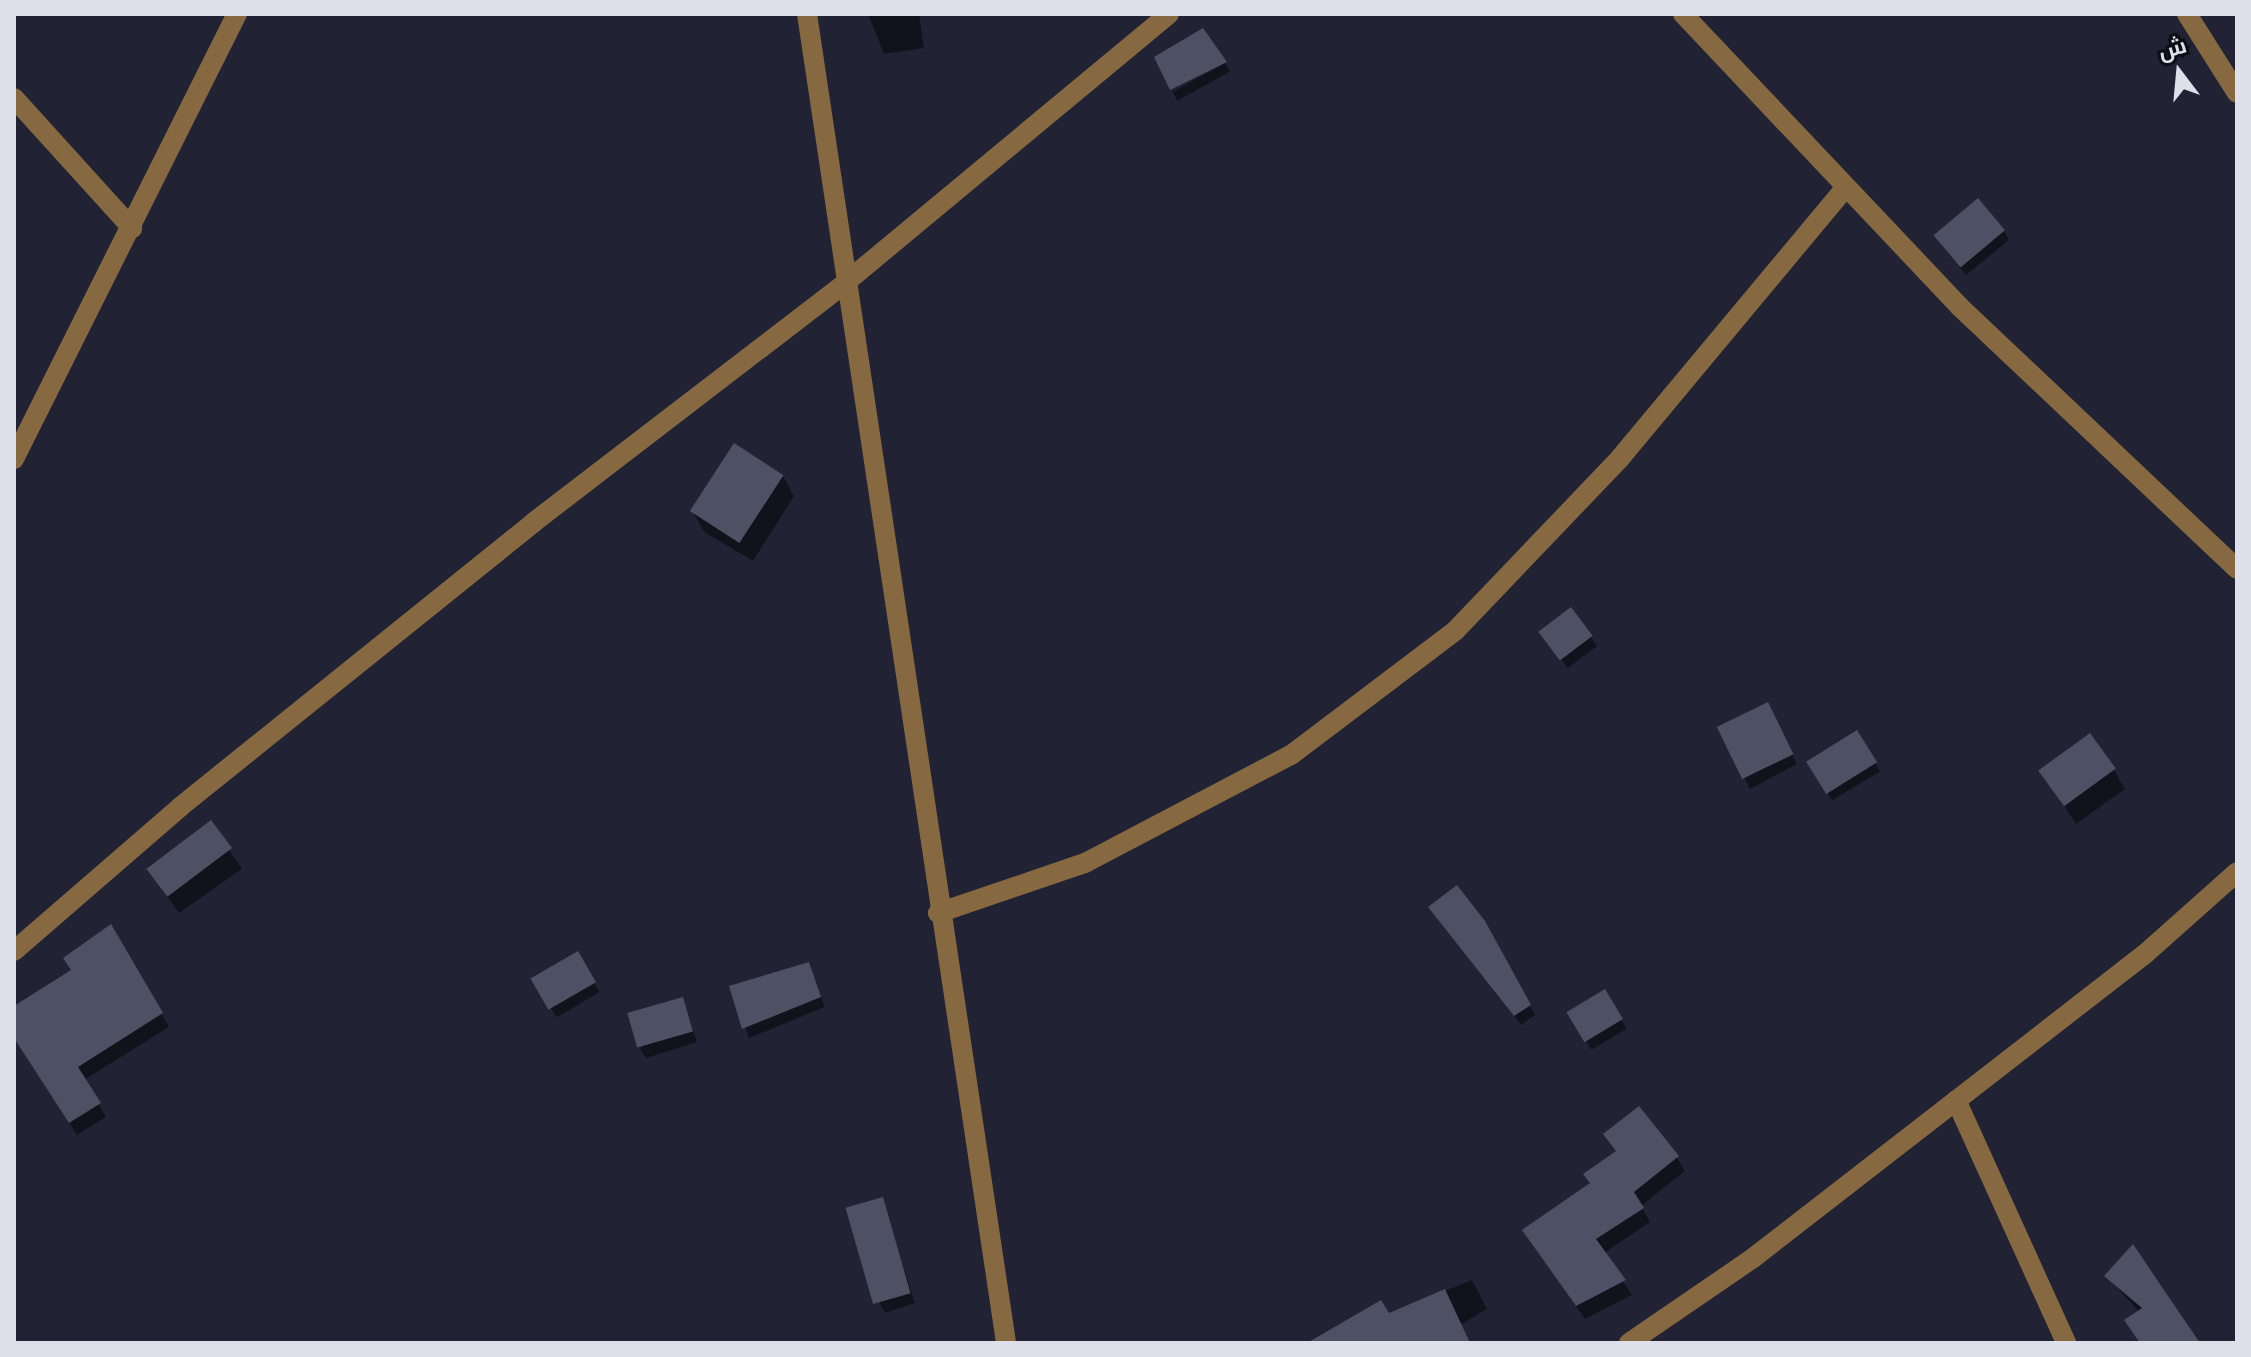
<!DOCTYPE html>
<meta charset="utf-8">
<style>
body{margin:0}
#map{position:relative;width:2251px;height:1357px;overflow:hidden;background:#212334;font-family:"Roboto Serif",Cairo,serif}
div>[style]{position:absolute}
.shadow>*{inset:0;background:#0007;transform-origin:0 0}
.building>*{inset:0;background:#4e5164;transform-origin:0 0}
.minor>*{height:20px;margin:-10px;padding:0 10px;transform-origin:10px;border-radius:10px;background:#866940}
span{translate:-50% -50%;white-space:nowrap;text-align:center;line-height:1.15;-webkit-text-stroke:8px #0c0d15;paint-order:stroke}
.frame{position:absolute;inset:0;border:16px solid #dddfea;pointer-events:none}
.north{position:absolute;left:2139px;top:32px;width:80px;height:80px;-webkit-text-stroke:6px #0c0d15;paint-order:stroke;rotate:344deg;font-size:22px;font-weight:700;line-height:32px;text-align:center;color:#dddfea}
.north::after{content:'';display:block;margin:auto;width:28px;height:36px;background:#dddfea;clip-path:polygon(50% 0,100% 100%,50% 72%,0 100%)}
</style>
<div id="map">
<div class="shadow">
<div style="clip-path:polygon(868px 14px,919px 14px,924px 48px,884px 54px)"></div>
<div style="left:1225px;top:63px;width:10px;height:60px;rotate:61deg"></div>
<div style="clip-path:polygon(2004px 231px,2009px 240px,1966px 275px,1941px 244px)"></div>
<div style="clip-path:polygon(783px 476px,794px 496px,753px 561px,704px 532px,693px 512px)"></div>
<div style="clip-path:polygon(1591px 637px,1597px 646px,1568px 668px,1547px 641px)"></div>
<div style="clip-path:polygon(1773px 714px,1797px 764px,1750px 789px,1720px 728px)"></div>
<div style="left:1857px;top:733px;width:45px;height:56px;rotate:59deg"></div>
<div style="clip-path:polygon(2041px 770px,2114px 770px,2125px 789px,2076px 824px)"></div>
<div style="left:210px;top:823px;width:56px;height:77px;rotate:55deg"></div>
<div style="clip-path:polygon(1436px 917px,1486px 926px,1535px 1015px,1521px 1025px)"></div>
<div style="clip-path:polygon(110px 927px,169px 1027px,84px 1080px,106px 1117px,77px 1135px,14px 1036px,14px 1008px,73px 971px)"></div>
<div style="left:577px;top:954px;width:44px;height:50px;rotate:59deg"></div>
<div style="clip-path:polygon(808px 964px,825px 1007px,749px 1038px,731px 988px)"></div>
<div style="left:1604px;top:991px;width:44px;height:41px;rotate:59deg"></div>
<div style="clip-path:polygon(682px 1000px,697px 1042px,646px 1058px,640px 1049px)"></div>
<div style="clip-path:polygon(1606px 1135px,1677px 1158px,1685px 1171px,1641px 1206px,1650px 1222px,1604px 1253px,1632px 1295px,1585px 1319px,1533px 1245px,1617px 1153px)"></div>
<div style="clip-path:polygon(882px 1200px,915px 1303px,885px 1313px,880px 1304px)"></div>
<div style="clip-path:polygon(2107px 1276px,2197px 1343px,2140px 1343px,2140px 1313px)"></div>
<div style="clip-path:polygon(1472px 1280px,1487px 1309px,1429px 1343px,1315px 1343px)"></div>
</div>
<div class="building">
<div style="clip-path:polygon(1203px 28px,1227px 62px,1170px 90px,1154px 57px)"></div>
<div style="left:1978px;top:198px;width:42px;height:58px;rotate:50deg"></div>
<div style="left:734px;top:443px;width:59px;height:81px;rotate:33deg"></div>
<div style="left:1571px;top:607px;width:36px;height:41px;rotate:53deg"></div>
<div style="left:1768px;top:702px;width:58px;height:57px;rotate:64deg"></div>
<div style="left:1857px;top:730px;width:38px;height:60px;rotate:58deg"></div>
<div style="left:2090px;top:733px;width:44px;height:64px;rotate:54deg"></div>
<div style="left:211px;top:820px;width:35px;height:81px;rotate:53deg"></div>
<div style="clip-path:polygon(1457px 885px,1485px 921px,1531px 1005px,1514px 1016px,1428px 907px)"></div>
<div style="clip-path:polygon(111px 924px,163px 1013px,78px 1067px,101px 1103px,69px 1123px,14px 1038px,14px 1006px,71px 970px,63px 958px)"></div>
<div style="left:578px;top:951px;width:36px;height:55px;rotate:60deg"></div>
<div style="clip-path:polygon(809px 962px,821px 997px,742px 1029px,729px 986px)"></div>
<div style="left:1605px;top:989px;width:35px;height:45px;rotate:59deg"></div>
<div style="left:683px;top:997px;width:36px;height:58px;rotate:74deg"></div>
<div style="clip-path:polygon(1639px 1106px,1679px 1156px,1634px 1192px,1644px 1208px,1596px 1239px,1626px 1280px,1576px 1306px,1522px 1230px,1590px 1183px,1583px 1174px,1616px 1151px,1603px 1134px)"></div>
<div style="left:883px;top:1197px;width:100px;height:39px;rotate:74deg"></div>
<div style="clip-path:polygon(2133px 1244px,2166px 1293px,2200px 1343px,2140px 1343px,2124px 1320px,2142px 1308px,2104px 1276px)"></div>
<div style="clip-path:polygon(1445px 1289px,1470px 1343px,1307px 1343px,1381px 1300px,1389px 1313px)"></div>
</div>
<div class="minor">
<div style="left:807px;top:14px;width:1344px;rotate:81.48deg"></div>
<div style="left:1683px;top:14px;width:403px;rotate:46.6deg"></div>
<div style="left:1960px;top:307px;width:381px;rotate:43.4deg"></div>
<div style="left:2187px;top:14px;width:93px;rotate:57.7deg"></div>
<div style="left:14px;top:98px;width:176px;rotate:47.8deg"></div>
<div style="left:14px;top:459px;width:498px;rotate:-63.4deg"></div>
<div style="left:938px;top:913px;width:155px;rotate:-18.8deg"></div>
<div style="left:1085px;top:863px;width:233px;rotate:-27.7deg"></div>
<div style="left:1291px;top:755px;width:206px;rotate:-37.1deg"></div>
<div style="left:1455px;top:631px;width:240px;rotate:-46.3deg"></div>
<div style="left:1621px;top:457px;width:351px;rotate:-50.2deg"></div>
<div style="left:14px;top:951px;width:220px;rotate:-40.9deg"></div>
<div style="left:180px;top:807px;width:454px;rotate:-38.8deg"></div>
<div style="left:534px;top:522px;width:392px;rotate:-37.5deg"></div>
<div style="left:845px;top:283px;width:421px;rotate:-39.7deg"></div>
<div style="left:1956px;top:1100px;width:267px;rotate:65.6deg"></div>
<div style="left:1629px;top:1343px;width:150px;rotate:-34.4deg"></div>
<div style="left:1753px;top:1258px;width:496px;rotate:-37.8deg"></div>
<div style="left:2145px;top:954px;width:123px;rotate:-41.7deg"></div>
</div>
<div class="frame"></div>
<div class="north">ش</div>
</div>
